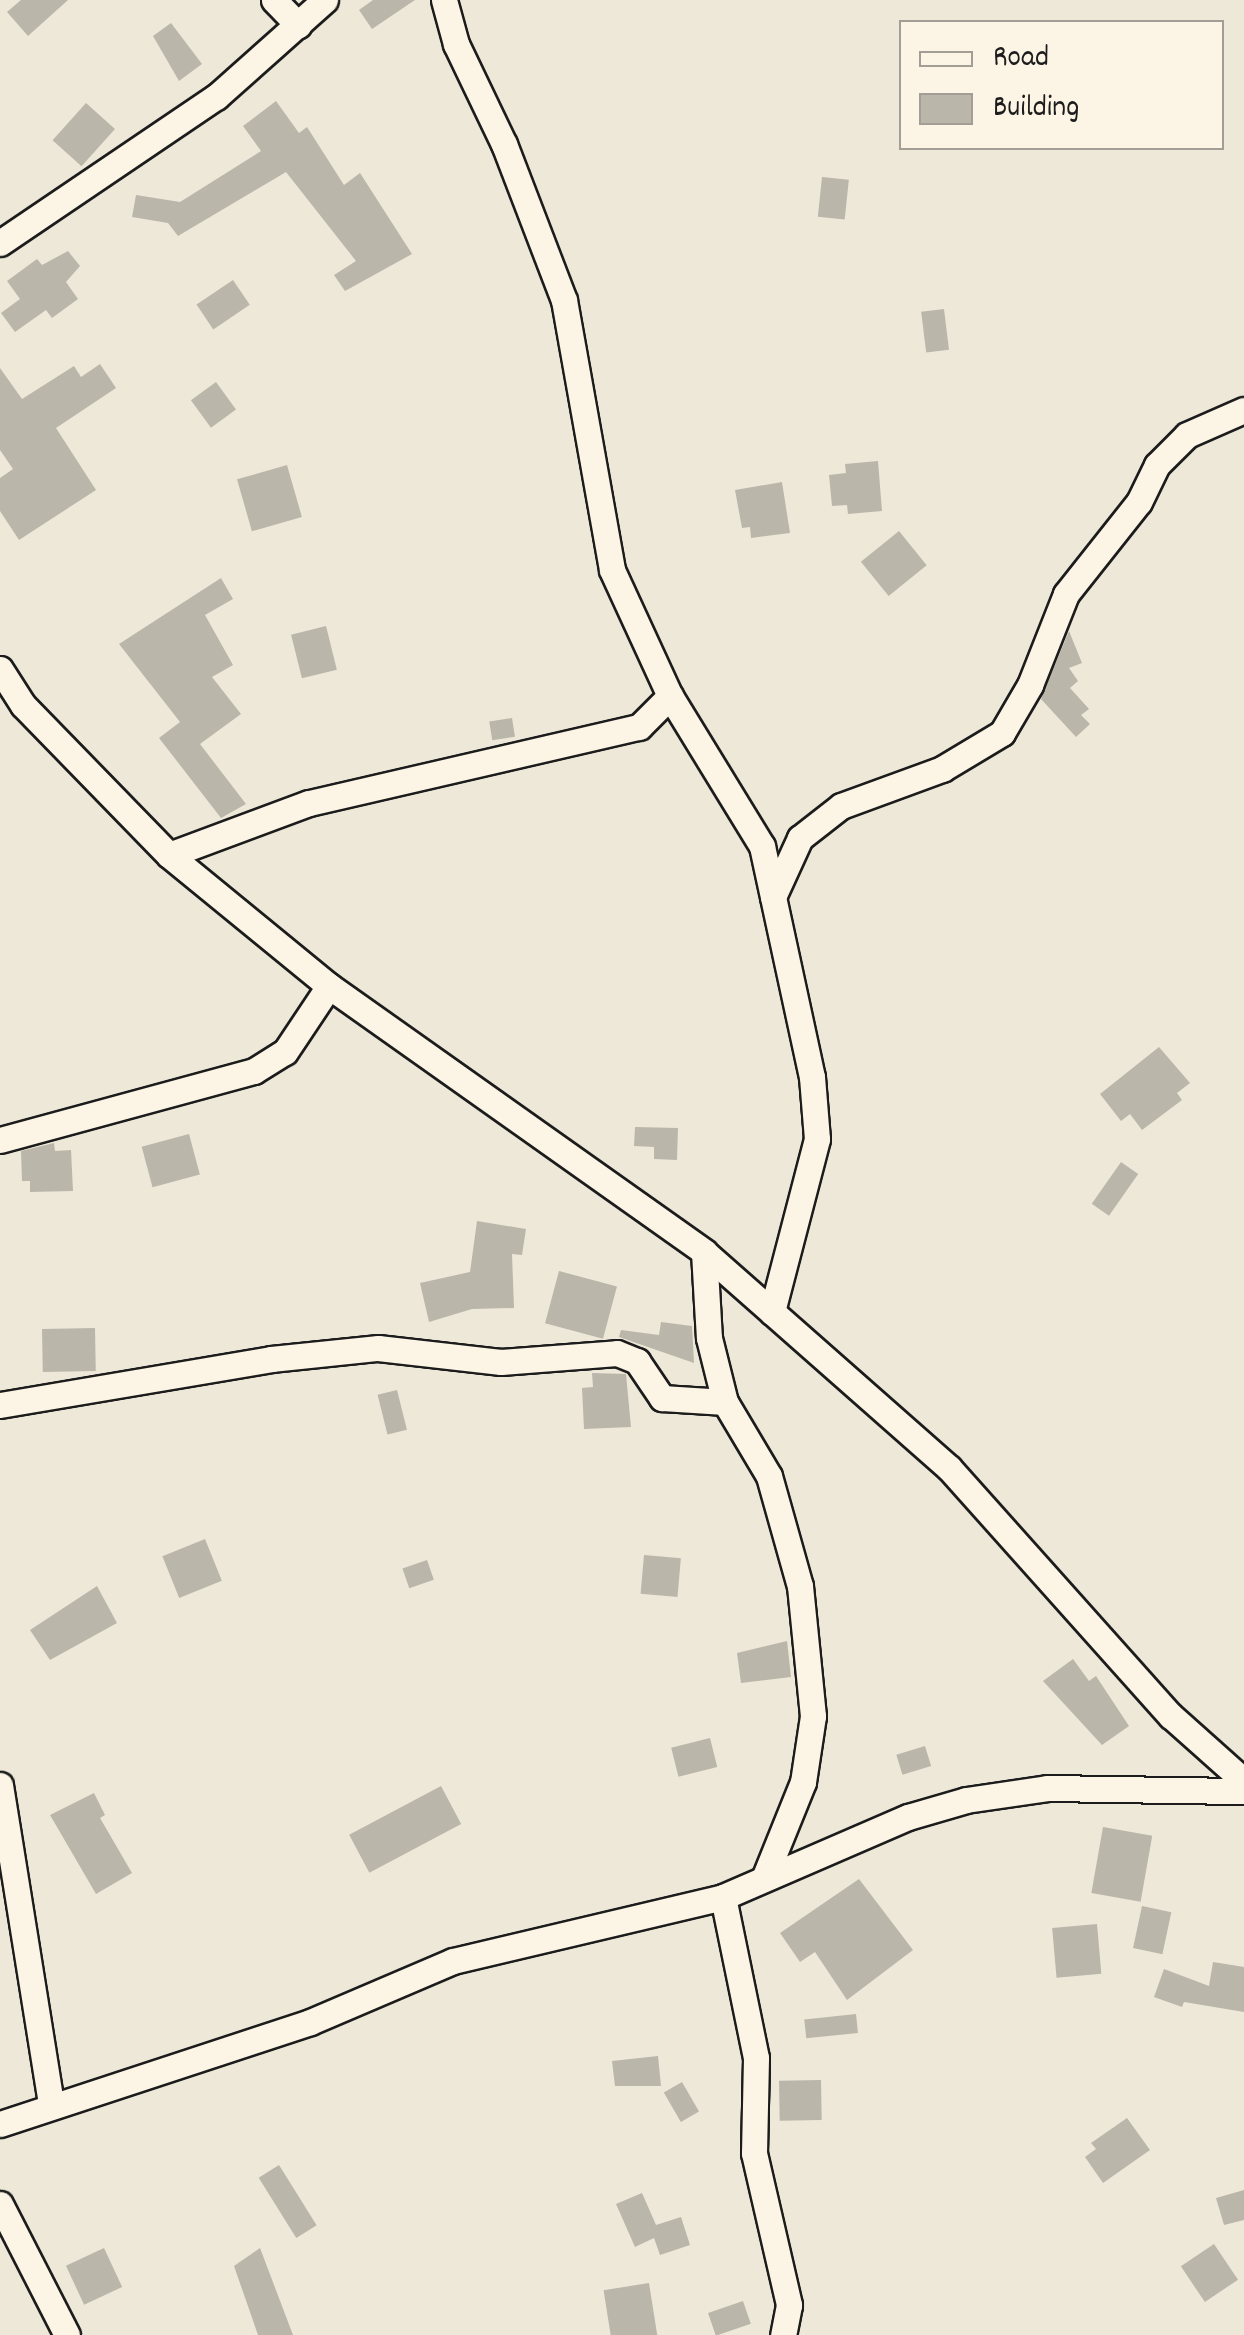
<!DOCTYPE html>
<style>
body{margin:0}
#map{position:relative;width:1244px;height:2335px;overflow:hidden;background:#eee8d9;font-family:Dekko,sans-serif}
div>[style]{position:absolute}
.building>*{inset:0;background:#bab6aa;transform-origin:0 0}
.roads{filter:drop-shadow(2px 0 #1c1c1c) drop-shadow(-2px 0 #1c1c1c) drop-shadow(0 2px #1c1c1c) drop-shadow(0 -2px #1c1c1c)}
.street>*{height:25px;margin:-12.5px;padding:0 12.5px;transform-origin:12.5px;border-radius:12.5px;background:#fcf5e5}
span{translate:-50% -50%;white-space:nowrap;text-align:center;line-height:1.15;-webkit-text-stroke:8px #fcf5e5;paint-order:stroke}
.legend{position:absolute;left:899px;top:20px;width:325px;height:130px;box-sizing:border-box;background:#fcf5e5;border:2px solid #a29e95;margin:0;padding:12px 18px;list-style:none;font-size:30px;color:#1c1c1c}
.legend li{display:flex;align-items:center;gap:20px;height:50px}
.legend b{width:50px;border:2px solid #a29e95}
</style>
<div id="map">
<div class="building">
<div style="clip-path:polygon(21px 0,68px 0,28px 36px,7px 12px)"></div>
<div style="clip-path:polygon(373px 0,415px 0,372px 29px,359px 10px)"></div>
<div style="clip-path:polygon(171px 23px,202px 64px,179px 81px,153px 36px)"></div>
<div style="clip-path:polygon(276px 101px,299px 133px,307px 127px,344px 185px,360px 173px,412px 254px,345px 291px,334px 275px,356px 261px,286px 172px,178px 236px,168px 223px,132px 217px,136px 195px,180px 202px,261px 151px,243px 126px)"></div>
<div style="left:86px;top:103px;width:39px;height:50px;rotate:42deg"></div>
<div style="left:822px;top:177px;width:27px;height:40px;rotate:6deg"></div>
<div style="clip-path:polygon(68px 251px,80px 266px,66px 282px,78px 299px,52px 318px,46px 310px,15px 332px,1px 313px,20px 299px,7px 281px,37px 259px,42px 265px)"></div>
<div style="left:233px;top:280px;width:30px;height:44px;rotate:56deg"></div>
<div style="left:944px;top:309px;width:41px;height:23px;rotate:83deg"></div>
<div style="clip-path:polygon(100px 364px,116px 388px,56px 428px,96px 490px,19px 540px,0 511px,0 478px,13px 469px,0 450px,0 368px,22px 399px,74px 366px,81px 377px)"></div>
<div style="left:216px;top:382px;width:34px;height:31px;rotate:54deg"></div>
<div style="clip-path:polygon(878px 461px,882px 511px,848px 514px,847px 505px,832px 506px,829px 475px,846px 473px,845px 464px)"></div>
<div style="left:287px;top:465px;width:54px;height:52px;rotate:74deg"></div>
<div style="clip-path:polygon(782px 482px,790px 533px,751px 538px,750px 527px,742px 528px,735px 490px)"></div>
<div style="left:899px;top:531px;width:44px;height:49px;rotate:51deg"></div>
<div style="clip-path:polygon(221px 578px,233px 599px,205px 615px,233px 665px,212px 677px,241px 714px,200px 744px,246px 804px,221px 818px,159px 738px,180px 722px,119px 644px)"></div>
<div style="left:326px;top:626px;width:45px;height:36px;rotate:76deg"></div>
<div style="clip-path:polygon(1069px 631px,1082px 663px,1069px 668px,1078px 681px,1070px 688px,1089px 709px,1081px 715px,1090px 724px,1076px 737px,1041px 699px)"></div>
<div style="left:512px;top:718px;width:19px;height:23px;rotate:81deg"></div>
<div style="clip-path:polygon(1159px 1047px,1190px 1083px,1177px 1093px,1182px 1100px,1142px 1130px,1130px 1114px,1121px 1121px,1100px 1094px)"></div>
<div style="clip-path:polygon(635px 1127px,678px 1128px,677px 1160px,654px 1159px,654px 1147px,634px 1146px)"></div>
<div style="left:189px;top:1134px;width:42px;height:49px;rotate:75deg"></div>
<div style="clip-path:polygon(54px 1143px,55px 1151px,71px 1150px,73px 1191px,30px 1192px,30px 1181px,22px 1181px,21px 1151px)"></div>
<div style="left:1121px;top:1162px;width:21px;height:51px;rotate:35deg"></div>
<div style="clip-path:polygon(477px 1221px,526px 1229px,522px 1255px,512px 1254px,514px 1308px,472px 1309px,429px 1322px,420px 1283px,470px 1272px)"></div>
<div style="left:559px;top:1271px;width:60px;height:54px;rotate:15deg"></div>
<div style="clip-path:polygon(661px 1322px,692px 1326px,694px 1363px,619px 1337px,621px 1330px,659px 1335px)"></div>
<div style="left:95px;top:1328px;width:43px;height:53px;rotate:89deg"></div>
<div style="clip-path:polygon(592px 1373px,626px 1374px,631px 1427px,584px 1429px,582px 1388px,593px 1387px)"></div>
<div style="left:397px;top:1390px;width:41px;height:20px;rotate:76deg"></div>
<div style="left:205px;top:1539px;width:45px;height:46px;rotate:68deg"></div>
<div style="left:644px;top:1555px;width:37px;height:39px;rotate:5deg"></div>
<div style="left:427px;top:1560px;width:21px;height:26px;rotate:71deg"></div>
<div style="clip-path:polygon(97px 1586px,117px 1623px,50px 1660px,30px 1630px)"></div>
<div style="clip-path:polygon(787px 1641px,791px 1677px,741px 1683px,737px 1653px)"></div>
<div style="clip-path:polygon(1073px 1659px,1089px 1681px,1096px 1676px,1129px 1726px,1102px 1745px,1043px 1681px)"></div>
<div style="left:710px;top:1738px;width:30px;height:40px;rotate:76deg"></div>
<div style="left:925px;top:1746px;width:21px;height:30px;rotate:73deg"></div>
<div style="left:441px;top:1786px;width:43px;height:104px;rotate:62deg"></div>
<div style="clip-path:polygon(94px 1793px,105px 1815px,100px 1818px,132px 1873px,96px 1894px,50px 1815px)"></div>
<div style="left:1103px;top:1827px;width:50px;height:67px;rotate:10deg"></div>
<div style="clip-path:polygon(859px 1879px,913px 1950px,847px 2000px,815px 1952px,800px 1962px,780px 1933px)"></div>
<div style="left:1142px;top:1906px;width:30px;height:43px;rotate:12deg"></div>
<div style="left:1097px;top:1924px;width:50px;height:45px;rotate:85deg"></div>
<div style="clip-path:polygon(1213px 1962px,1244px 1967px,1244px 2012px,1184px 2002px,1182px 2007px,1154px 1997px,1164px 1969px,1209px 1986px)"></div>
<div style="left:856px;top:2014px;width:19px;height:52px;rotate:84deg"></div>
<div style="clip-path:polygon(658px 2056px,661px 2086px,615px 2086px,612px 2061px)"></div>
<div style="left:821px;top:2080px;width:40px;height:42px;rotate:89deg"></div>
<div style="left:682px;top:2082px;width:34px;height:21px;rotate:60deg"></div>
<div style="clip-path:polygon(1127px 2118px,1150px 2150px,1103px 2183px,1085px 2157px,1096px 2149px,1091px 2143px)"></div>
<div style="left:279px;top:2165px;width:71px;height:24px;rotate:58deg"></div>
<div style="clip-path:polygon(1244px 2190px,1244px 2220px,1224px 2225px,1216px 2198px)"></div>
<div style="clip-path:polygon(642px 2193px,656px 2225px,681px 2217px,690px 2245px,660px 2255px,654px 2238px,635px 2247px,616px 2204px)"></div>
<div style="left:1214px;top:2244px;width:43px;height:40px;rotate:56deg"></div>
<div style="left:104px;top:2248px;width:43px;height:42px;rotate:65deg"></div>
<div style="clip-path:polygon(260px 2248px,293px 2335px,258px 2335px,234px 2266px)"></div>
<div style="left:649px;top:2283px;width:53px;height:46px;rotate:81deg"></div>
<div style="left:743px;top:2301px;width:24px;height:37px;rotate:71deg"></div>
</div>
<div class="roads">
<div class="street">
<div style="left:274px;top:0;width:35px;rotate:46deg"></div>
<div style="left:444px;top:0;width:46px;rotate:74.7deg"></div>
<div style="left:456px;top:44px;width:111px;rotate:64.4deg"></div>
<div style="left:504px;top:144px;width:167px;rotate:69deg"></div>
<div style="left:564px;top:300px;width:274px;rotate:79.9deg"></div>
<div style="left:612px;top:570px;width:139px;rotate:65.3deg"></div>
<div style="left:670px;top:696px;width:176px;rotate:58.5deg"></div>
<div style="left:762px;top:846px;width:236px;rotate:77.8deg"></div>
<div style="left:812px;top:1077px;width:62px;rotate:85.4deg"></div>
<div style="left:817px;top:1139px;width:179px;rotate:104.6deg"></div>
<div style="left:0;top:243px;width:261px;rotate:-34.1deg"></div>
<div style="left:216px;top:97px;width:146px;rotate:-41.7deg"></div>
<div style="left:0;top:669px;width:43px;rotate:57.4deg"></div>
<div style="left:23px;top:705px;width:209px;rotate:45.8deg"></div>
<div style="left:169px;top:855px;width:207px;rotate:39.3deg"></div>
<div style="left:329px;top:986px;width:460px;rotate:35.3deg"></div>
<div style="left:704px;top:1252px;width:327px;rotate:41.4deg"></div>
<div style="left:949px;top:1468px;width:333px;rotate:48.2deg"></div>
<div style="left:1171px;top:1716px;width:98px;rotate:41.7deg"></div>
<div style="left:169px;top:855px;width:149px;rotate:-20.4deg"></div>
<div style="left:309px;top:803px;width:339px;rotate:-13deg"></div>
<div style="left:639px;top:727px;width:44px;rotate:-45deg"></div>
<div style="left:773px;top:897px;width:65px;rotate:-65.4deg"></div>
<div style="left:800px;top:838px;width:52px;rotate:-38deg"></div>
<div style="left:841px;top:806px;width:108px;rotate:-20.1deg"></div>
<div style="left:942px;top:769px;width:70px;rotate:-31deg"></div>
<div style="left:1002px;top:733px;width:56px;rotate:-59.7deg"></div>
<div style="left:1030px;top:685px;width:98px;rotate:-68.4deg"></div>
<div style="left:1066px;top:594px;width:117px;rotate:-51.6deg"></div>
<div style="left:1139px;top:502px;width:41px;rotate:-64.1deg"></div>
<div style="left:1157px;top:465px;width:42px;rotate:-45deg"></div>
<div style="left:1187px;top:435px;width:62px;rotate:-23.7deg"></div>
<div style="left:0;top:1140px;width:263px;rotate:-15.2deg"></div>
<div style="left:254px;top:1071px;width:36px;rotate:-32deg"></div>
<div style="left:285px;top:1052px;width:79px;rotate:-56.3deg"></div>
<div style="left:704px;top:1252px;width:86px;rotate:86.7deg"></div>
<div style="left:709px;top:1338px;width:66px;rotate:76deg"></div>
<div style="left:725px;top:1402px;width:86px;rotate:59.3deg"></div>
<div style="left:769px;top:1476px;width:114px;rotate:74.3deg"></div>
<div style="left:800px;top:1586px;width:131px;rotate:84.3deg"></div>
<div style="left:813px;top:1716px;width:67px;rotate:98.6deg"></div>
<div style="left:803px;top:1782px;width:101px;rotate:112deg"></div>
<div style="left:0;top:1405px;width:275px;rotate:-9.6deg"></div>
<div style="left:271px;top:1359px;width:108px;rotate:-5.9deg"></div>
<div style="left:378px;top:1348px;width:124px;rotate:6.5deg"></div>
<div style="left:501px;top:1362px;width:116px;rotate:-4.4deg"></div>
<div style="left:617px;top:1353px;width:22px;rotate:22deg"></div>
<div style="left:637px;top:1361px;width:45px;rotate:56deg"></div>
<div style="left:662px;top:1398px;width:63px;rotate:3.6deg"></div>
<div style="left:0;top:1785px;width:324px;rotate:80.9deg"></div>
<div style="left:723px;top:1897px;width:164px;rotate:78.4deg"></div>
<div style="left:756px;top:2058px;width:95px;rotate:91.2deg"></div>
<div style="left:754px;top:2153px;width:156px;rotate:77deg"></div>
<div style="left:789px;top:2305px;width:31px;rotate:101deg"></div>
<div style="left:0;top:2124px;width:326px;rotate:-18.2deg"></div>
<div style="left:310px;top:2022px;width:155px;rotate:-23.1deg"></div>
<div style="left:453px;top:1961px;width:277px;rotate:-13.3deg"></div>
<div style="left:723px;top:1897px;width:202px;rotate:-23.4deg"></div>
<div style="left:908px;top:1817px;width:60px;rotate:-16.3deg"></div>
<div style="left:966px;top:1800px;width:82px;rotate:-8.4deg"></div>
<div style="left:1047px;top:1788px;width:197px;rotate:0.9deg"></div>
<div style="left:0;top:2204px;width:147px;rotate:62.9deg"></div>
</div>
</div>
<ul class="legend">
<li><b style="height:12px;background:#fcf5e5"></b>Road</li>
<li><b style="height:28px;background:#bab6aa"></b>Building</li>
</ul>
</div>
